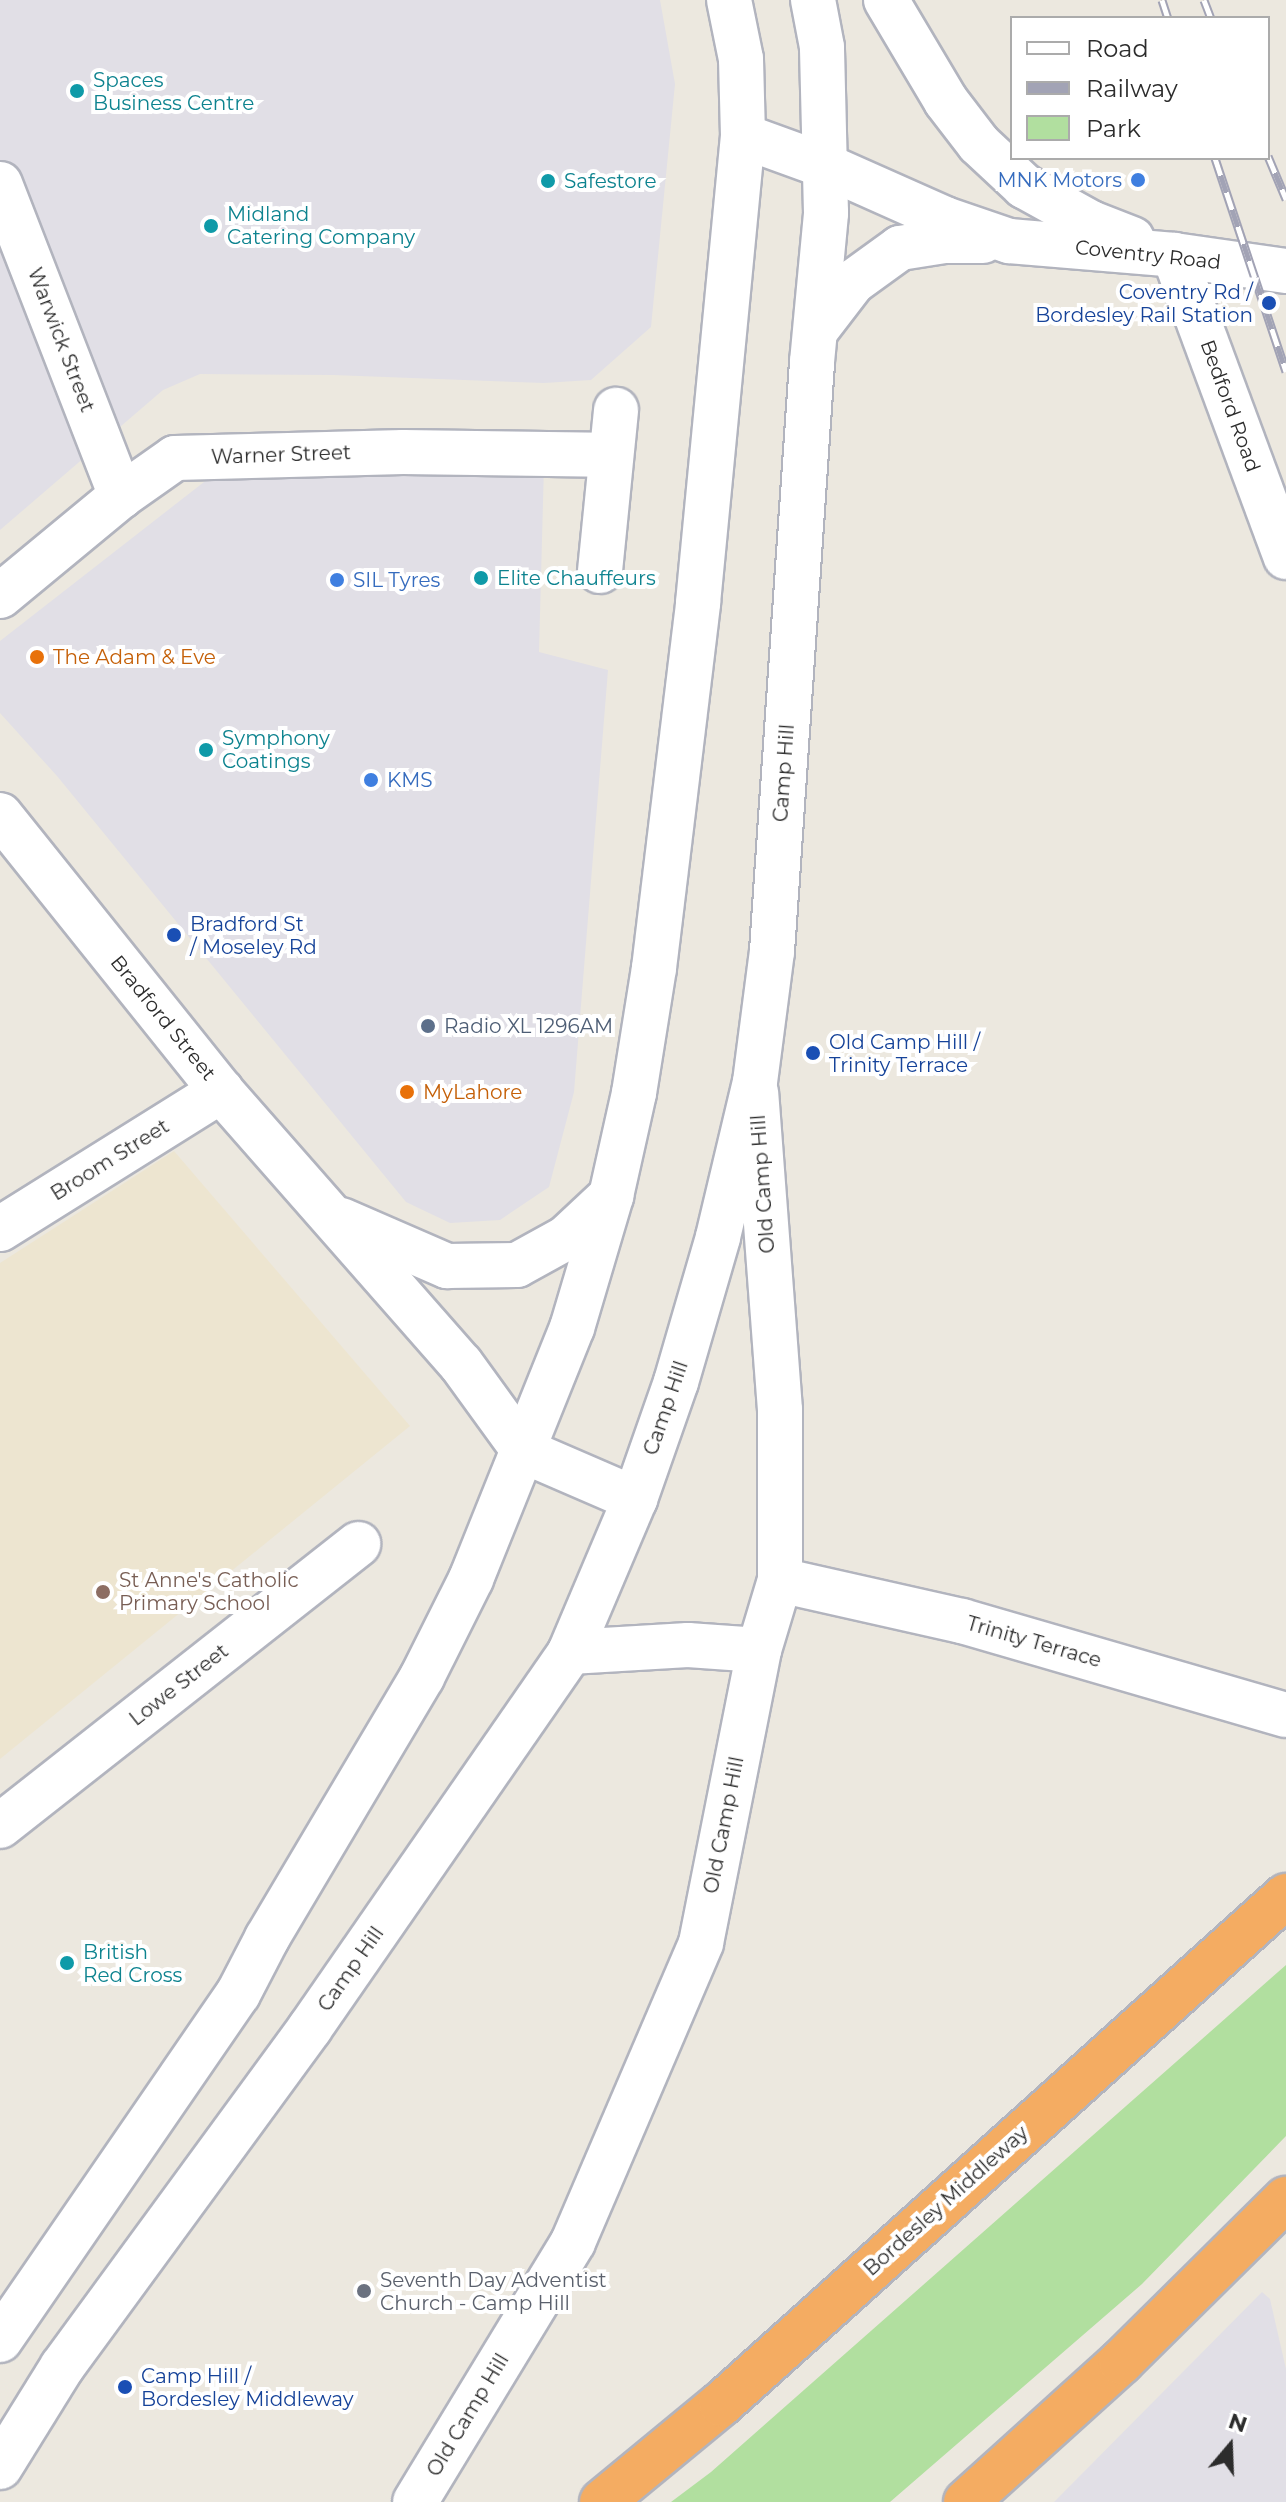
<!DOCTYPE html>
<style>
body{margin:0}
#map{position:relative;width:1286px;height:2502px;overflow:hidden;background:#ece8df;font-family:Montserrat,sans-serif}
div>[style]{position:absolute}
.industrial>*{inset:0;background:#e1dfe6}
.education>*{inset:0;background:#ede5d0}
.green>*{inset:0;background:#b1df9f}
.roads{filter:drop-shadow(2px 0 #b2b4be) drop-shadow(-2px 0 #b2b4be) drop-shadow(0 2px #b2b4be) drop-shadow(0 -2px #b2b4be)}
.street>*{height:44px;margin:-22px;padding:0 22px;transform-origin:22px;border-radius:22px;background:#fff}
.secondary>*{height:44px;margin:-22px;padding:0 22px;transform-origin:22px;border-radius:22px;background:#fff}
.highway>*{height:44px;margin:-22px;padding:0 22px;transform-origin:22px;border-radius:22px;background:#f4ac62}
.rail>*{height:9px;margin-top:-4.5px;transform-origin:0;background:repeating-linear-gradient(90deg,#fff 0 18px,#a2a3b5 0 36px);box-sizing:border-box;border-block:2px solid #a2a3b5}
.dots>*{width:22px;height:22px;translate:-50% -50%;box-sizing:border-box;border:4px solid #fff;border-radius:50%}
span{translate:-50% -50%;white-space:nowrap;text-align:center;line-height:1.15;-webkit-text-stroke:8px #fff;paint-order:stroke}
.culture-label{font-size:20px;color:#0d838f}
.left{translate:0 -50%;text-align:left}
.shop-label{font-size:20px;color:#366cbe}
.right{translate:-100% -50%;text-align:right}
.street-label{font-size:20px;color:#2c2c2c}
.transit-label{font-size:20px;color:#164399}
.food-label{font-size:20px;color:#c56008}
.service-label{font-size:20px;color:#4e5e75}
.education-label{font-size:20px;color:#785e54}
.worship-label{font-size:20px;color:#5b616d}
.legend{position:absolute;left:1010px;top:16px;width:260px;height:144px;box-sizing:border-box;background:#fff;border:2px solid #ababab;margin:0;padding:10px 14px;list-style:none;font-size:24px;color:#2c2c2c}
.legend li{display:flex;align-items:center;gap:16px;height:40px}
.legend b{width:40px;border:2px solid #ababab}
.north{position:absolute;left:1190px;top:2406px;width:80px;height:80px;-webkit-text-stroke:6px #fff;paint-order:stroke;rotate:19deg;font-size:22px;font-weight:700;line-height:32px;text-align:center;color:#2c2c2c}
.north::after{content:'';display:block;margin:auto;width:28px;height:36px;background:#2c2c2c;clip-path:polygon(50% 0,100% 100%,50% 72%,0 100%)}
</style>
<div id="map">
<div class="industrial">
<div style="clip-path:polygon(0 0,660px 0,675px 84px,651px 327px,591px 380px,544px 383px,333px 375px,200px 374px,163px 390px,0 530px)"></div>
<div style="clip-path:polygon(544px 465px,539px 652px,608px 670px,574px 1092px,549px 1187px,500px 1220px,450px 1223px,406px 1202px,57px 776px,0 713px,0 641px,213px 475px)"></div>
<div style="clip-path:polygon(1262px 2292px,1270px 2299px,1286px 2369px,1286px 2502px,1054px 2502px)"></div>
</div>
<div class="education">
<div style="clip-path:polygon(174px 1151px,410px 1426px,0 1759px,0 1263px)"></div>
</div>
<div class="green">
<div style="clip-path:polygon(1286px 1965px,1286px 2136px,1142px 2284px,890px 2502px,671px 2502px,711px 2472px)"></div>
</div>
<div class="roads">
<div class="street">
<div style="left:0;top:184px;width:335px;rotate:68.8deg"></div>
<div style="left:1174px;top:255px;width:322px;rotate:69.7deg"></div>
<div style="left:600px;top:571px;width:162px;rotate:-84.3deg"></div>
<div style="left:0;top:596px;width:157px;rotate:-39.6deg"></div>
<div style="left:121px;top:496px;width:66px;rotate:-35.1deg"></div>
<div style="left:175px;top:458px;width:228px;rotate:-1.5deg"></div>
<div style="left:403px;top:452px;width:207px;rotate:0.8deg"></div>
<div style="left:0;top:1229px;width:261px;rotate:-32deg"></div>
<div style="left:780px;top:1580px;width:187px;rotate:12.7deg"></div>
<div style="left:962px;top:1621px;width:337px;rotate:16.2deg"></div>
<div style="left:570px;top:1652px;width:118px;rotate:-3.4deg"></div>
<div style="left:688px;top:1645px;width:71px;rotate:4deg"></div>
<div style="left:0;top:1826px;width:456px;rotate:-38.2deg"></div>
<div style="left:415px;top:2502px;width:304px;rotate:-58.7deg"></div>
<div style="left:573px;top:2242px;width:325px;rotate:-66.8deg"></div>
<div style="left:701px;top:1943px;width:299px;rotate:-78.8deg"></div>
<div style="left:759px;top:1650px;width:73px;rotate:-73.3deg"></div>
<div style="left:780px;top:1580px;width:170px;rotate:-90deg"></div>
<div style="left:780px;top:1410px;width:318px;rotate:-94.3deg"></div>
</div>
<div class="secondary">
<div style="left:886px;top:0;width:117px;rotate:59.3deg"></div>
<div style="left:946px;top:101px;width:54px;rotate:52.5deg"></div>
<div style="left:979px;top:144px;width:62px;rotate:43deg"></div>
<div style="left:1024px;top:186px;width:77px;rotate:28.9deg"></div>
<div style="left:1091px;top:223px;width:44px;rotate:21.3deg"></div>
<div style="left:743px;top:136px;width:88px;rotate:19.9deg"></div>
<div style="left:826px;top:166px;width:130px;rotate:24deg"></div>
<div style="left:945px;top:219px;width:68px;rotate:19deg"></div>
<div style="left:1009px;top:241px;width:166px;rotate:4.8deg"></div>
<div style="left:1174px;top:255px;width:113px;rotate:8.1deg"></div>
<div style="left:816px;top:330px;width:61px;rotate:-52.4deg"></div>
<div style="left:853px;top:282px;width:58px;rotate:-35.9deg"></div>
<div style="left:900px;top:248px;width:45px;rotate:-9deg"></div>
<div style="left:944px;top:241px;width:39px"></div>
<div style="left:0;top:815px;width:354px;rotate:51.3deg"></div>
<div style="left:221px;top:1091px;width:363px;rotate:48.7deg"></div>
<div style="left:461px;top:1364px;width:107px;rotate:54.1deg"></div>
<div style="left:341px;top:1220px;width:116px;rotate:23.5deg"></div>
<div style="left:447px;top:1266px;width:70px;rotate:-0.8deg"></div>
<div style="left:517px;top:1265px;width:56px;rotate:-28.9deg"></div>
<div style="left:566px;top:1238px;width:62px;rotate:-43deg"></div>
<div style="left:524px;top:1451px;width:121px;rotate:23.4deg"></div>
<div style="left:0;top:2340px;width:420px;rotate:-55.5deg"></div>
<div style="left:238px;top:1994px;width:63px;rotate:-62.6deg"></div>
<div style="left:267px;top:1938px;width:304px;rotate:-59.3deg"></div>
<div style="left:422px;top:1677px;width:110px;rotate:-63.4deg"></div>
<div style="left:471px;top:1579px;width:271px;rotate:-68.1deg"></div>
<div style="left:572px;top:1328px;width:138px;rotate:-73.5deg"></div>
<div style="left:611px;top:1196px;width:106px;rotate:-77.4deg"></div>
<div style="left:634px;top:1093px;width:127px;rotate:-80.9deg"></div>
<div style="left:654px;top:968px;width:368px;rotate:-83.1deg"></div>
<div style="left:698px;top:603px;width:469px;rotate:-84.5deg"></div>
<div style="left:743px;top:136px;width:77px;rotate:-91.5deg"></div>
<div style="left:741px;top:59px;width:60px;rotate:-101.5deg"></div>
<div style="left:0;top:2467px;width:118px;rotate:-58.2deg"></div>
<div style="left:62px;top:2367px;width:420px;rotate:-53.8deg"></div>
<div style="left:310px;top:2028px;width:457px;rotate:-55.3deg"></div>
<div style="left:570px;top:1652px;width:166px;rotate:-67deg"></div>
<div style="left:635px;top:1499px;width:124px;rotate:-70.7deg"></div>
<div style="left:676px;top:1382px;width:151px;rotate:-73.8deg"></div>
<div style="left:718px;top:1237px;width:159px;rotate:-76.6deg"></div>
<div style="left:755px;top:1082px;width:132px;rotate:-82.6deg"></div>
<div style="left:772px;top:951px;width:590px;rotate:-86.11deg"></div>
<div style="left:812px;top:362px;width:150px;rotate:-84.6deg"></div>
<div style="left:826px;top:213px;width:166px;rotate:-91.4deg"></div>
<div style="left:822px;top:47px;width:48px;rotate:-100.8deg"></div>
</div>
<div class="highway">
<div style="left:602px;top:2502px;width:154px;rotate:-39.5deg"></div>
<div style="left:721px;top:2404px;width:760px;rotate:-41.96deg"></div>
<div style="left:966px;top:2502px;width:209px;rotate:-42.1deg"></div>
<div style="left:1121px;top:2362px;width:232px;rotate:-44.7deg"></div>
</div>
</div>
<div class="rail">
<div style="left:1162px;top:0;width:19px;rotate:72deg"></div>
<div style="left:1204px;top:0;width:19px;rotate:69deg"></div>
<div style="left:1268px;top:156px;width:47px;rotate:67.3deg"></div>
<div style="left:1215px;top:158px;width:225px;rotate:71.6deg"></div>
</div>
<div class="dots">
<div style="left:77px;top:91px;background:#0f9aa8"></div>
<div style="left:1138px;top:180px;background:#3f7fe0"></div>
<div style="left:548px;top:181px;background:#0f9aa8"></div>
<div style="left:211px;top:226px;background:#0f9aa8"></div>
<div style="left:1269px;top:303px;background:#1a4fb4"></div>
<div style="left:481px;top:578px;background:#0f9aa8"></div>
<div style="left:337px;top:580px;background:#3f7fe0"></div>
<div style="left:37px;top:657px;background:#e8710a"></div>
<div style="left:206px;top:750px;background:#0f9aa8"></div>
<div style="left:371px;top:780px;background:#3f7fe0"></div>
<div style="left:174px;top:935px;background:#1a4fb4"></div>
<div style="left:428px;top:1026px;background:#5c6f8a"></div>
<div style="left:813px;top:1053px;background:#1a4fb4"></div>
<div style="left:407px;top:1092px;background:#e8710a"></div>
<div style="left:103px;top:1592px;background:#8d6e63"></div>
<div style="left:67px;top:1963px;background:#0f9aa8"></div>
<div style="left:364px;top:2291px;background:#6b7280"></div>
<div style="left:125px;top:2387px;background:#1a4fb4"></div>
</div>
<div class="culture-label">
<span class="left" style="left:93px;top:92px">Spaces<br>Business Centre</span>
<span class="left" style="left:564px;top:181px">Safestore</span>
<span class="left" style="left:227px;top:226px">Midland<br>Catering Company</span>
<span class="left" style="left:497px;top:578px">Elite Chauffeurs</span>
<span class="left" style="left:222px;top:750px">Symphony<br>Coatings</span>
<span class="left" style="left:83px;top:1964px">British<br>Red Cross</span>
</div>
<div class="shop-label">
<span class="right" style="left:1122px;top:180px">MNK Motors</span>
<span class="left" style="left:353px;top:580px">SIL Tyres</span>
<span class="left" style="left:387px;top:780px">KMS</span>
</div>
<div class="street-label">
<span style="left:1148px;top:255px;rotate:6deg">Coventry Road</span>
<span style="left:61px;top:340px;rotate:69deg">Warwick Street</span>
<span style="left:1230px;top:406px;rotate:70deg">Bedford Road</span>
<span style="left:281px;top:455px;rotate:-2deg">Warner Street</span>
<span style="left:784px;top:773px;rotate:-86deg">Camp Hill</span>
<span style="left:163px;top:1018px;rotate:51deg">Bradford Street</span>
<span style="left:110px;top:1160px;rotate:-32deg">Broom Street</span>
<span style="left:763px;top:1184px;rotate:-94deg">Old Camp Hill</span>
<span style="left:666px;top:1408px;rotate:-71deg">Camp Hill</span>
<span style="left:1034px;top:1642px;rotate:16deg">Trinity Terrace</span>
<span style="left:179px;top:1685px;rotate:-38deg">Lowe Street</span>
<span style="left:724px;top:1825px;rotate:-79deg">Old Camp Hill</span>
<span style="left:351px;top:1969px;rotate:-55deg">Camp Hill</span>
<span style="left:946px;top:2201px;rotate:-42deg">Bordesley Middleway</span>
<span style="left:468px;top:2415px;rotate:-59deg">Old Camp Hill</span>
</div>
<div class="transit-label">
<span class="right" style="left:1253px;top:304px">Coventry Rd /<br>Bordesley Rail Station</span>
<span class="left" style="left:190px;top:936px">Bradford St<br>/ Moseley Rd</span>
<span class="left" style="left:829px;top:1054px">Old Camp Hill /<br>Trinity Terrace</span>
<span class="left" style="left:141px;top:2388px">Camp Hill /<br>Bordesley Middleway</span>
</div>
<div class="food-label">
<span class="left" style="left:53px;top:657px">The Adam &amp; Eve</span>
<span class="left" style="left:423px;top:1092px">MyLahore</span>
</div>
<div class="service-label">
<span class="left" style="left:444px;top:1026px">Radio XL 1296AM</span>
</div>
<div class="education-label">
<span class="left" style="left:119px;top:1592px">St Anne's Catholic<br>Primary School</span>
</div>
<div class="worship-label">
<span class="left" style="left:380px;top:2292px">Seventh Day Adventist<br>Church - Camp Hill</span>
</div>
<ul class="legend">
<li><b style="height:10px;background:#fff"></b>Road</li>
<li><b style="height:10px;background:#a2a3b5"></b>Railway</li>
<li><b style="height:22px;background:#b1df9f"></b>Park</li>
</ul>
<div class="north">N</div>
</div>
